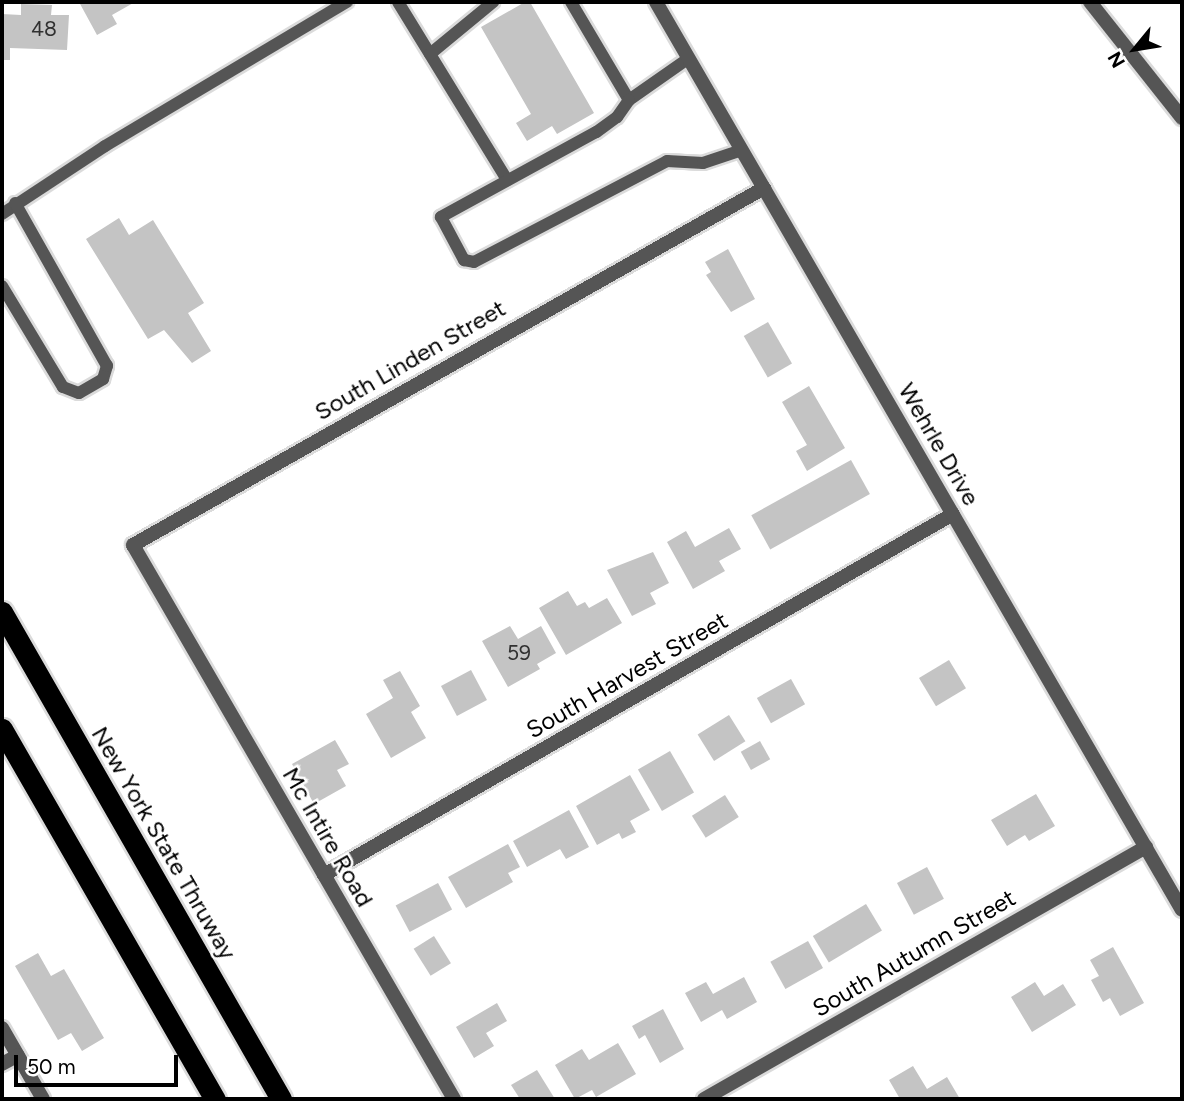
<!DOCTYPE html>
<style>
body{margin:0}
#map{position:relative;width:1184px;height:1101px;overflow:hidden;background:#fff;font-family:Figtree,sans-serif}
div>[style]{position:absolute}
.building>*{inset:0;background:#c4c4c4;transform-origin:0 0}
.roads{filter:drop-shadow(2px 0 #dbdbdb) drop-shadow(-2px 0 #dbdbdb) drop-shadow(0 2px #dbdbdb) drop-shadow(0 -2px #dbdbdb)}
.service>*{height:12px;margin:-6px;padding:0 6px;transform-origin:6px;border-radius:6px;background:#555}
.minor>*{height:14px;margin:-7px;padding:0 7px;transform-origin:7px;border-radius:7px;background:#555}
.tertiary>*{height:14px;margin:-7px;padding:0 7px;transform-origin:7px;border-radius:7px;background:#555}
.motorway>*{height:21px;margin:-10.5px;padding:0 10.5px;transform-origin:10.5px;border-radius:10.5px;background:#000}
span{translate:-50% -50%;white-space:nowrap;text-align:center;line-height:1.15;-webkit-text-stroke:5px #fff;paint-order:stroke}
.number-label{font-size:21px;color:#313131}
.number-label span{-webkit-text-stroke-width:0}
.street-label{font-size:24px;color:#000}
.frame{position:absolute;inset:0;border:4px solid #000;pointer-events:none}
.north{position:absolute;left:1100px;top:14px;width:70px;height:70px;-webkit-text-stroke:5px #fff;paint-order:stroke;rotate:240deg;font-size:19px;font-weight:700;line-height:28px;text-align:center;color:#000}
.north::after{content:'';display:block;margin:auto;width:24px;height:32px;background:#000;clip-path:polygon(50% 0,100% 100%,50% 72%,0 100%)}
.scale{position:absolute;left:14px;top:1055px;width:164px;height:32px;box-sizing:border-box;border:4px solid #000;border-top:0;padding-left:9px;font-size:21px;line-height:24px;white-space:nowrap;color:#000;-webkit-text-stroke:5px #fff;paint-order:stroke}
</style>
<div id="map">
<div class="building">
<div style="clip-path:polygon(79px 2px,135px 2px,112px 15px,117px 24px,97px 35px)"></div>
<div style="clip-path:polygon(525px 2px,530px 2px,594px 113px,557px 134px,552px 126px,527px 141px,516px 123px,531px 114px,481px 27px)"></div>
<div style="clip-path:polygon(21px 4px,52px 5px,51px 15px,69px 15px,67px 50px,10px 48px,10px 60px,2px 60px,2px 14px,21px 15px)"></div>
<div style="clip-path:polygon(119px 218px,129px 235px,153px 220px,204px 303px,188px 313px,211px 351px,192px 363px,164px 330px,148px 339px,86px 239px)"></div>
<div style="clip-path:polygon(728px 249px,755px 299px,731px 312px,706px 275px,711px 272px,705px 262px)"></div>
<div style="left:768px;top:322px;width:48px;height:28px;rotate:60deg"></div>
<div style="clip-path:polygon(809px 386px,845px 448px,807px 471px,796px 451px,807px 445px,782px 402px)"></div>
<div style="left:851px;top:460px;width:39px;height:114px;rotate:61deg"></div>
<div style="clip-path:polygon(729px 528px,741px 549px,719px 561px,725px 571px,693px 589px,667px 542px,686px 531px,695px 547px)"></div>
<div style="clip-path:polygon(653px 552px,669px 583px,650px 593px,656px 604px,632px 616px,607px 570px)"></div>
<div style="clip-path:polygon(568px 591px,577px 606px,585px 602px,589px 608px,607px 598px,622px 623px,566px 655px,539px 608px)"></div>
<div style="clip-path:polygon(510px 626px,518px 639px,541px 626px,556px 653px,537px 664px,540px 669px,508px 687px,482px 641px)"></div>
<div style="left:949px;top:660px;width:33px;height:35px;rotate:59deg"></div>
<div style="left:471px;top:670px;width:34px;height:34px;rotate:62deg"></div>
<div style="clip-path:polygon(400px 671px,420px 706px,411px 712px,426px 738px,391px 758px,366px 714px,393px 698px,383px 680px)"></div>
<div style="left:791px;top:679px;width:29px;height:39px;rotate:61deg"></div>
<div style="left:729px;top:715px;width:31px;height:37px;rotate:58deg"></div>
<div style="clip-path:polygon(335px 740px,349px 764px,337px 770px,346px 786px,314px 804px,292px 764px)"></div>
<div style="left:760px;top:741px;width:21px;height:22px;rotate:61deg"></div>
<div style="left:670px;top:751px;width:48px;height:37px;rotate:60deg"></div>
<div style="clip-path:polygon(630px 775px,650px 810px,630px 821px,636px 832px,622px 839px,619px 833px,597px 845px,576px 806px)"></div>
<div style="clip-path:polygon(1036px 794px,1055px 826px,1029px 841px,1025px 835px,1007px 846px,991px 820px)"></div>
<div style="left:725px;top:795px;width:26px;height:39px;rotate:58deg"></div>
<div style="clip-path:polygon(569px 810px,589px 847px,566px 859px,560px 849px,527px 867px,513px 841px)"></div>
<div style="clip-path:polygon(508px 844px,520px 867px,508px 873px,513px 882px,466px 908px,448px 877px)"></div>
<div style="left:927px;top:867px;width:36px;height:34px;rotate:62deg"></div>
<div style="left:438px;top:883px;width:30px;height:48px;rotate:62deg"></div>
<div style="left:866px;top:904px;width:31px;height:62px;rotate:59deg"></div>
<div style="left:434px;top:936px;width:32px;height:24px;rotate:58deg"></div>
<div style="left:808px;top:941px;width:31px;height:43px;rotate:61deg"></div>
<div style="clip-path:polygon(1113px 947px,1144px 1003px,1120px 1016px,1110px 998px,1103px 1002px,1091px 980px,1099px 976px,1090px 960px)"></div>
<div style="clip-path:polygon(38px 953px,51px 976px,64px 969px,104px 1038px,82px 1051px,71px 1033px,58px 1040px,15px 966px)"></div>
<div style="clip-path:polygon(744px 977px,757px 1002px,727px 1019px,722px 1010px,701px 1022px,685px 993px,706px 982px,713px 994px)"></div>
<div style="clip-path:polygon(1035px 982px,1044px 996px,1063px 984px,1076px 1005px,1032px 1032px,1011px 997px)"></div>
<div style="clip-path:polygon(497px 1003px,507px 1021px,486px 1033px,494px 1046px,474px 1058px,456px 1027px)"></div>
<div style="clip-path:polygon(663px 1009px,684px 1049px,660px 1063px,645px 1035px,639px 1039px,632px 1026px)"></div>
<div style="clip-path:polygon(618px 1043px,636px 1074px,596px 1097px,592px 1090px,575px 1099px,555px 1065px,582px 1049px,589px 1060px)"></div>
<div style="clip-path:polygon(913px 1066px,927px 1089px,947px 1077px,960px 1099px,900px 1099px,889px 1080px)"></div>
<div style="clip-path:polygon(537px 1070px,555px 1099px,520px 1099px,511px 1085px)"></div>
</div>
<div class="roads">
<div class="service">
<div style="left:398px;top:2px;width:209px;rotate:58.5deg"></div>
<div style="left:571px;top:2px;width:114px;rotate:59.4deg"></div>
<div style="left:629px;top:100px;width:73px;rotate:-35deg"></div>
<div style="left:430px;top:54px;width:82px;rotate:-39.5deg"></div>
<div style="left:629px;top:100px;width:21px;rotate:125deg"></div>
<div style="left:617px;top:117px;width:26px;rotate:144deg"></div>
<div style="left:596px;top:132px;width:177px;rotate:151.3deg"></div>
<div style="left:441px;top:217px;width:49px;rotate:61.9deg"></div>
<div style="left:464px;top:260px;width:10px;rotate:11deg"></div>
<div style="left:474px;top:262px;width:218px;rotate:-27.6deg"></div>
<div style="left:667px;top:161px;width:36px;rotate:3deg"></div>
<div style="left:703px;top:163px;width:41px;rotate:-18.4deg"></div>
<div style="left:2px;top:214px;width:123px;rotate:-33.4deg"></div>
<div style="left:105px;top:146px;width:282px;rotate:-30.8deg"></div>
<div style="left:2px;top:286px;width:118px;rotate:58.9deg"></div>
<div style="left:63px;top:387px;width:17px;rotate:21deg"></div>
<div style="left:79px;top:393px;width:28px;rotate:-30deg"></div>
<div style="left:103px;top:379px;width:14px;rotate:-73deg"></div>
<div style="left:107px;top:366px;width:187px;rotate:-119.4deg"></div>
</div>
<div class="minor">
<div style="left:1090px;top:2px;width:148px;rotate:51.6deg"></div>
<div style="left:324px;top:875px;width:725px;rotate:-29.85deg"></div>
<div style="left:2px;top:1028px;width:82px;rotate:60deg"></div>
<div style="left:2px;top:1064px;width:18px;rotate:-29deg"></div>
<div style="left:454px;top:1099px;width:640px;rotate:-120.09deg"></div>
<div style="left:133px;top:545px;width:725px;rotate:-29.5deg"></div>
<div style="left:704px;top:1099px;width:509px;rotate:-29.69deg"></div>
</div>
<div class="tertiary">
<div style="left:656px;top:2px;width:1049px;rotate:59.92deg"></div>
</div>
<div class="motorway">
<div style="left:2px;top:612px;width:561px;rotate:60.19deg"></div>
<div style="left:2px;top:729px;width:427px;rotate:60.1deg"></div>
</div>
</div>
<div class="number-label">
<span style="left:44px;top:29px">48</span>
<span style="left:519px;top:653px">59</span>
</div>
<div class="street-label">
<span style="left:410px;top:360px;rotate:-30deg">South Linden Street</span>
<span style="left:939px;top:444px;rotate:60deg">Wehrle Drive</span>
<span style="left:627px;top:675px;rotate:-30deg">South Harvest Street</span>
<span style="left:328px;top:837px;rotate:60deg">Mc Intire Road</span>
<span style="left:164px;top:843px;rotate:60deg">New York State Thruway</span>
<span style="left:914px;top:953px;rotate:-30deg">South Autumn Street</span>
</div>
<div class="frame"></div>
<div class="north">N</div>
<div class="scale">50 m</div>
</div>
